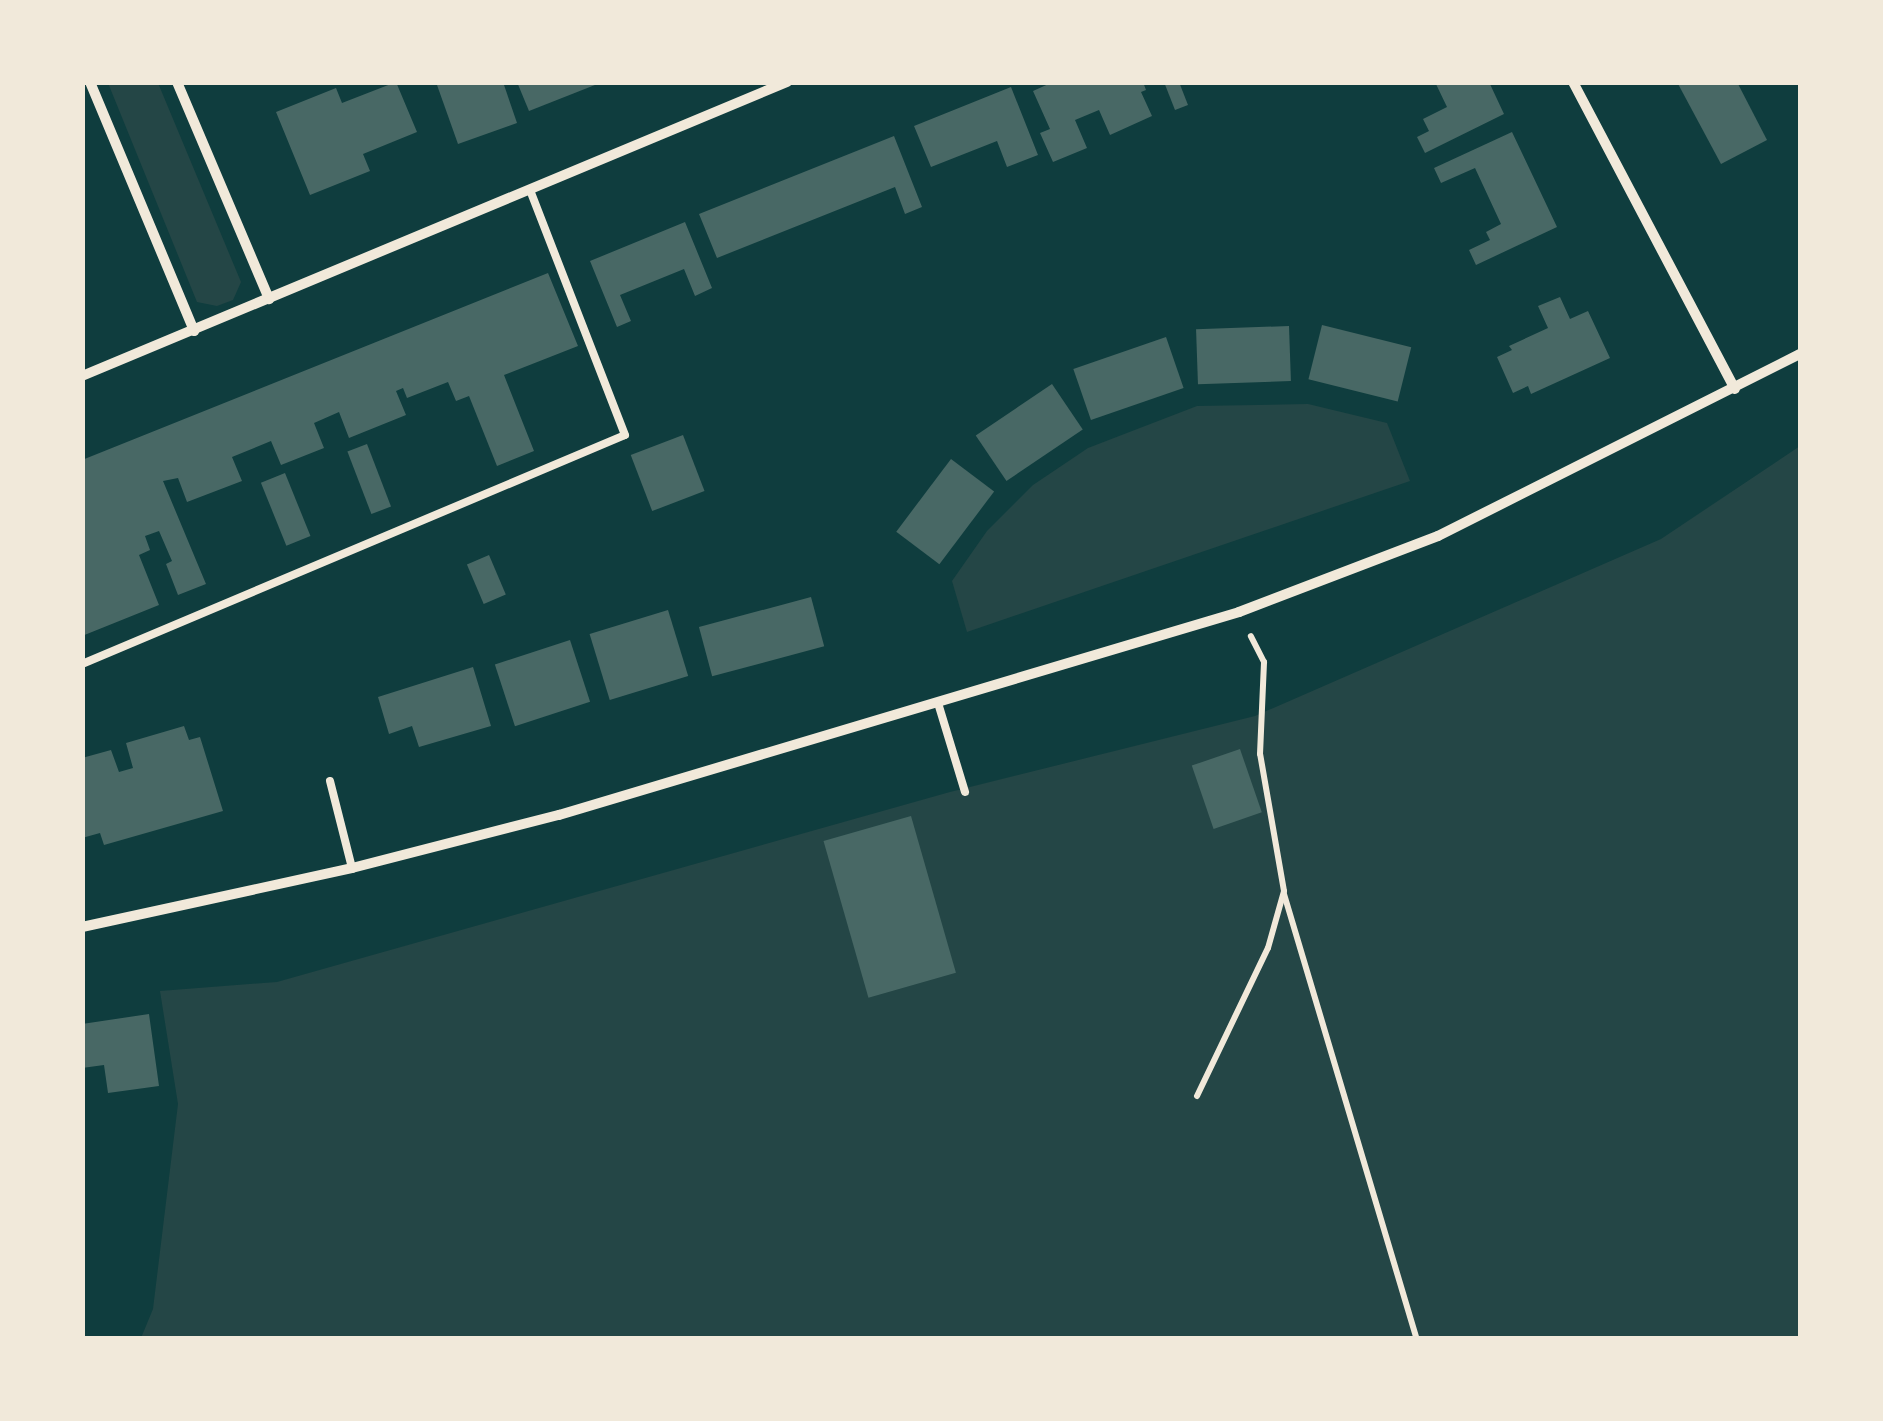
<!DOCTYPE html>
<style>
body{margin:0}
#map{position:relative;width:1883px;height:1421px;overflow:hidden;background:#0f3d3e;font-family:Raleway,sans-serif}
div>[style]{position:absolute}
.green>*{inset:0;background:#244646}
.building>*{inset:0;background:#486865;transform-origin:0 0}
.path>*{height:6px;margin:-3px;padding:0 3px;transform-origin:3px;border-radius:3px;background:#f1e9da}
.service>*{height:8px;margin:-4px;padding:0 4px;transform-origin:4px;border-radius:4px;background:#f1e9da}
.minor>*{height:10px;margin:-5px;padding:0 5px;transform-origin:5px;border-radius:5px;background:#f1e9da}
span{translate:-50% -50%;white-space:nowrap;text-align:center;line-height:1.15;-webkit-text-stroke:10px #f1e9da;paint-order:stroke}
.frame{position:absolute;inset:0;border:85px solid #f1e9da;pointer-events:none}
</style>
<div id="map">
<div class="green">
<div style="clip-path:polygon(108px 83px,158px 83px,241px 282px,233px 300px,217px 306px,197px 302px)"></div>
<div style="clip-path:polygon(1308px 404px,1387px 423px,1410px 481px,967px 632px,952px 581px,987px 531px,1033px 485px,1088px 448px,1197px 406px)"></div>
<div style="clip-path:polygon(1800px 446px,1800px 1338px,141px 1338px,153px 1309px,178px 1104px,160px 991px,277px 982px,950px 792px,1255px 716px,1661px 539px)"></div>
</div>
<div class="building">
<div style="clip-path:polygon(396px 82px,417px 132px,363px 154px,370px 171px,310px 195px,276px 112px,336px 88px,342px 103px)"></div>
<div style="clip-path:polygon(444px 82px,503px 82px,517px 123px,458px 144px,437px 85px)"></div>
<div style="clip-path:polygon(517px 82px,600px 82px,600px 83px,529px 111px)"></div>
<div style="clip-path:polygon(1053px 82px,1143px 82px,1146px 90px,1141px 92px,1152px 116px,1110px 135px,1099px 110px,1075px 120px,1087px 148px,1053px 162px,1040px 133px,1050px 129px,1033px 91px)"></div>
<div style="clip-path:polygon(1164px 82px,1179px 82px,1188px 105px,1175px 110px)"></div>
<div style="clip-path:polygon(1435px 82px,1489px 82px,1504px 114px,1425px 153px,1417px 137px,1429px 131px,1423px 119px,1447px 107px)"></div>
<div style="clip-path:polygon(1677px 82px,1737px 82px,1767px 140px,1721px 164px)"></div>
<div style="clip-path:polygon(1011px 87px,1038px 155px,1007px 167px,997px 141px,931px 167px,914px 126px)"></div>
<div style="clip-path:polygon(1512px 132px,1557px 227px,1476px 265px,1469px 250px,1490px 240px,1486px 232px,1501px 224px,1475px 168px,1441px 183px,1434px 168px)"></div>
<div style="clip-path:polygon(894px 136px,922px 207px,905px 214px,895px 187px,717px 258px,699px 214px)"></div>
<div style="clip-path:polygon(685px 222px,712px 288px,695px 296px,684px 269px,620px 295px,631px 321px,617px 327px,590px 261px)"></div>
<div style="clip-path:polygon(548px 273px,578px 346px,504px 375px,534px 451px,497px 466px,469px 396px,456px 401px,448px 382px,407px 398px,403px 388px,396px 391px,406px 415px,349px 438px,339px 412px,314px 423px,324px 448px,281px 465px,271px 441px,232px 457px,242px 481px,187px 502px,178px 478px,163px 481px,206px 584px,178px 595px,166px 564px,172px 561px,159px 531px,145px 536px,150px 550px,139px 555px,159px 605px,82px 636px,82px 460px)"></div>
<div style="clip-path:polygon(1560px 297px,1570px 319px,1588px 311px,1610px 358px,1531px 394px,1528px 386px,1513px 393px,1497px 357px,1512px 350px,1509px 346px,1548px 328px,1538px 306px)"></div>
<div style="left:1322px;top:325px;width:92px;height:56px;rotate:14deg"></div>
<div style="left:1289px;top:326px;width:55px;height:93px;rotate:88deg"></div>
<div style="left:1166px;top:337px;width:54px;height:98px;rotate:71deg"></div>
<div style="left:1052px;top:384px;width:55px;height:92px;rotate:56deg"></div>
<div style="left:683px;top:435px;width:60px;height:56px;rotate:69deg"></div>
<div style="left:367px;top:444px;width:67px;height:21px;rotate:69deg"></div>
<div style="left:951px;top:459px;width:54px;height:91px;rotate:37deg"></div>
<div style="left:285px;top:473px;width:68px;height:26px;rotate:68deg"></div>
<div style="left:489px;top:555px;width:43px;height:24px;rotate:67deg"></div>
<div style="left:811px;top:597px;width:51px;height:116px;rotate:75deg"></div>
<div style="left:668px;top:610px;width:69px;height:82px;rotate:73deg"></div>
<div style="left:570px;top:640px;width:65px;height:79px;rotate:72deg"></div>
<div style="clip-path:polygon(473px 667px,491px 726px,419px 747px,412px 726px,389px 734px,378px 697px)"></div>
<div style="clip-path:polygon(184px 726px,189px 740px,200px 737px,223px 811px,104px 845px,100px 833px,82px 838px,82px 758px,111px 750px,119px 772px,133px 768px,126px 743px)"></div>
<div style="left:1240px;top:749px;width:67px;height:51px;rotate:71deg"></div>
<div style="left:911px;top:816px;width:163px;height:91px;rotate:74deg"></div>
<div style="clip-path:polygon(149px 1014px,159px 1086px,108px 1093px,104px 1065px,82px 1068px,82px 1024px)"></div>
</div>
<div class="path">
<div style="left:1284px;top:894px;width:463px;rotate:73.4deg"></div>
<div style="left:1197px;top:1096px;width:164px;rotate:-64.4deg"></div>
<div style="left:1268px;top:948px;width:59px;rotate:-74.3deg"></div>
<div style="left:1284px;top:891px;width:139px;rotate:-99.9deg"></div>
<div style="left:1260px;top:754px;width:92px;rotate:-87.5deg"></div>
<div style="left:1264px;top:662px;width:29px;rotate:-117deg"></div>
</div>
<div class="service">
<div style="left:82px;top:664px;width:589px;rotate:-22.87deg"></div>
<div style="left:625px;top:435px;width:263px;rotate:-111.2deg"></div>
<div style="left:938px;top:703px;width:93px;rotate:73.1deg"></div>
<div style="left:330px;top:781px;width:90px;rotate:75.8deg"></div>
</div>
<div class="minor">
<div style="left:90px;top:82px;width:270px;rotate:67.3deg"></div>
<div style="left:177px;top:82px;width:236px;rotate:67deg"></div>
<div style="left:1573px;top:82px;width:347px;rotate:62.2deg"></div>
<div style="left:82px;top:376px;width:764px;rotate:-22.64deg"></div>
<div style="left:82px;top:927px;width:276px;rotate:-12.3deg"></div>
<div style="left:352px;top:868px;width:214px;rotate:-14.4deg"></div>
<div style="left:559px;top:815px;width:710px;rotate:-16.62deg"></div>
<div style="left:1239px;top:612px;width:213px;rotate:-20.9deg"></div>
<div style="left:1438px;top:536px;width:405px;rotate:-26.7deg"></div>
</div>
<div class="frame"></div>
</div>
